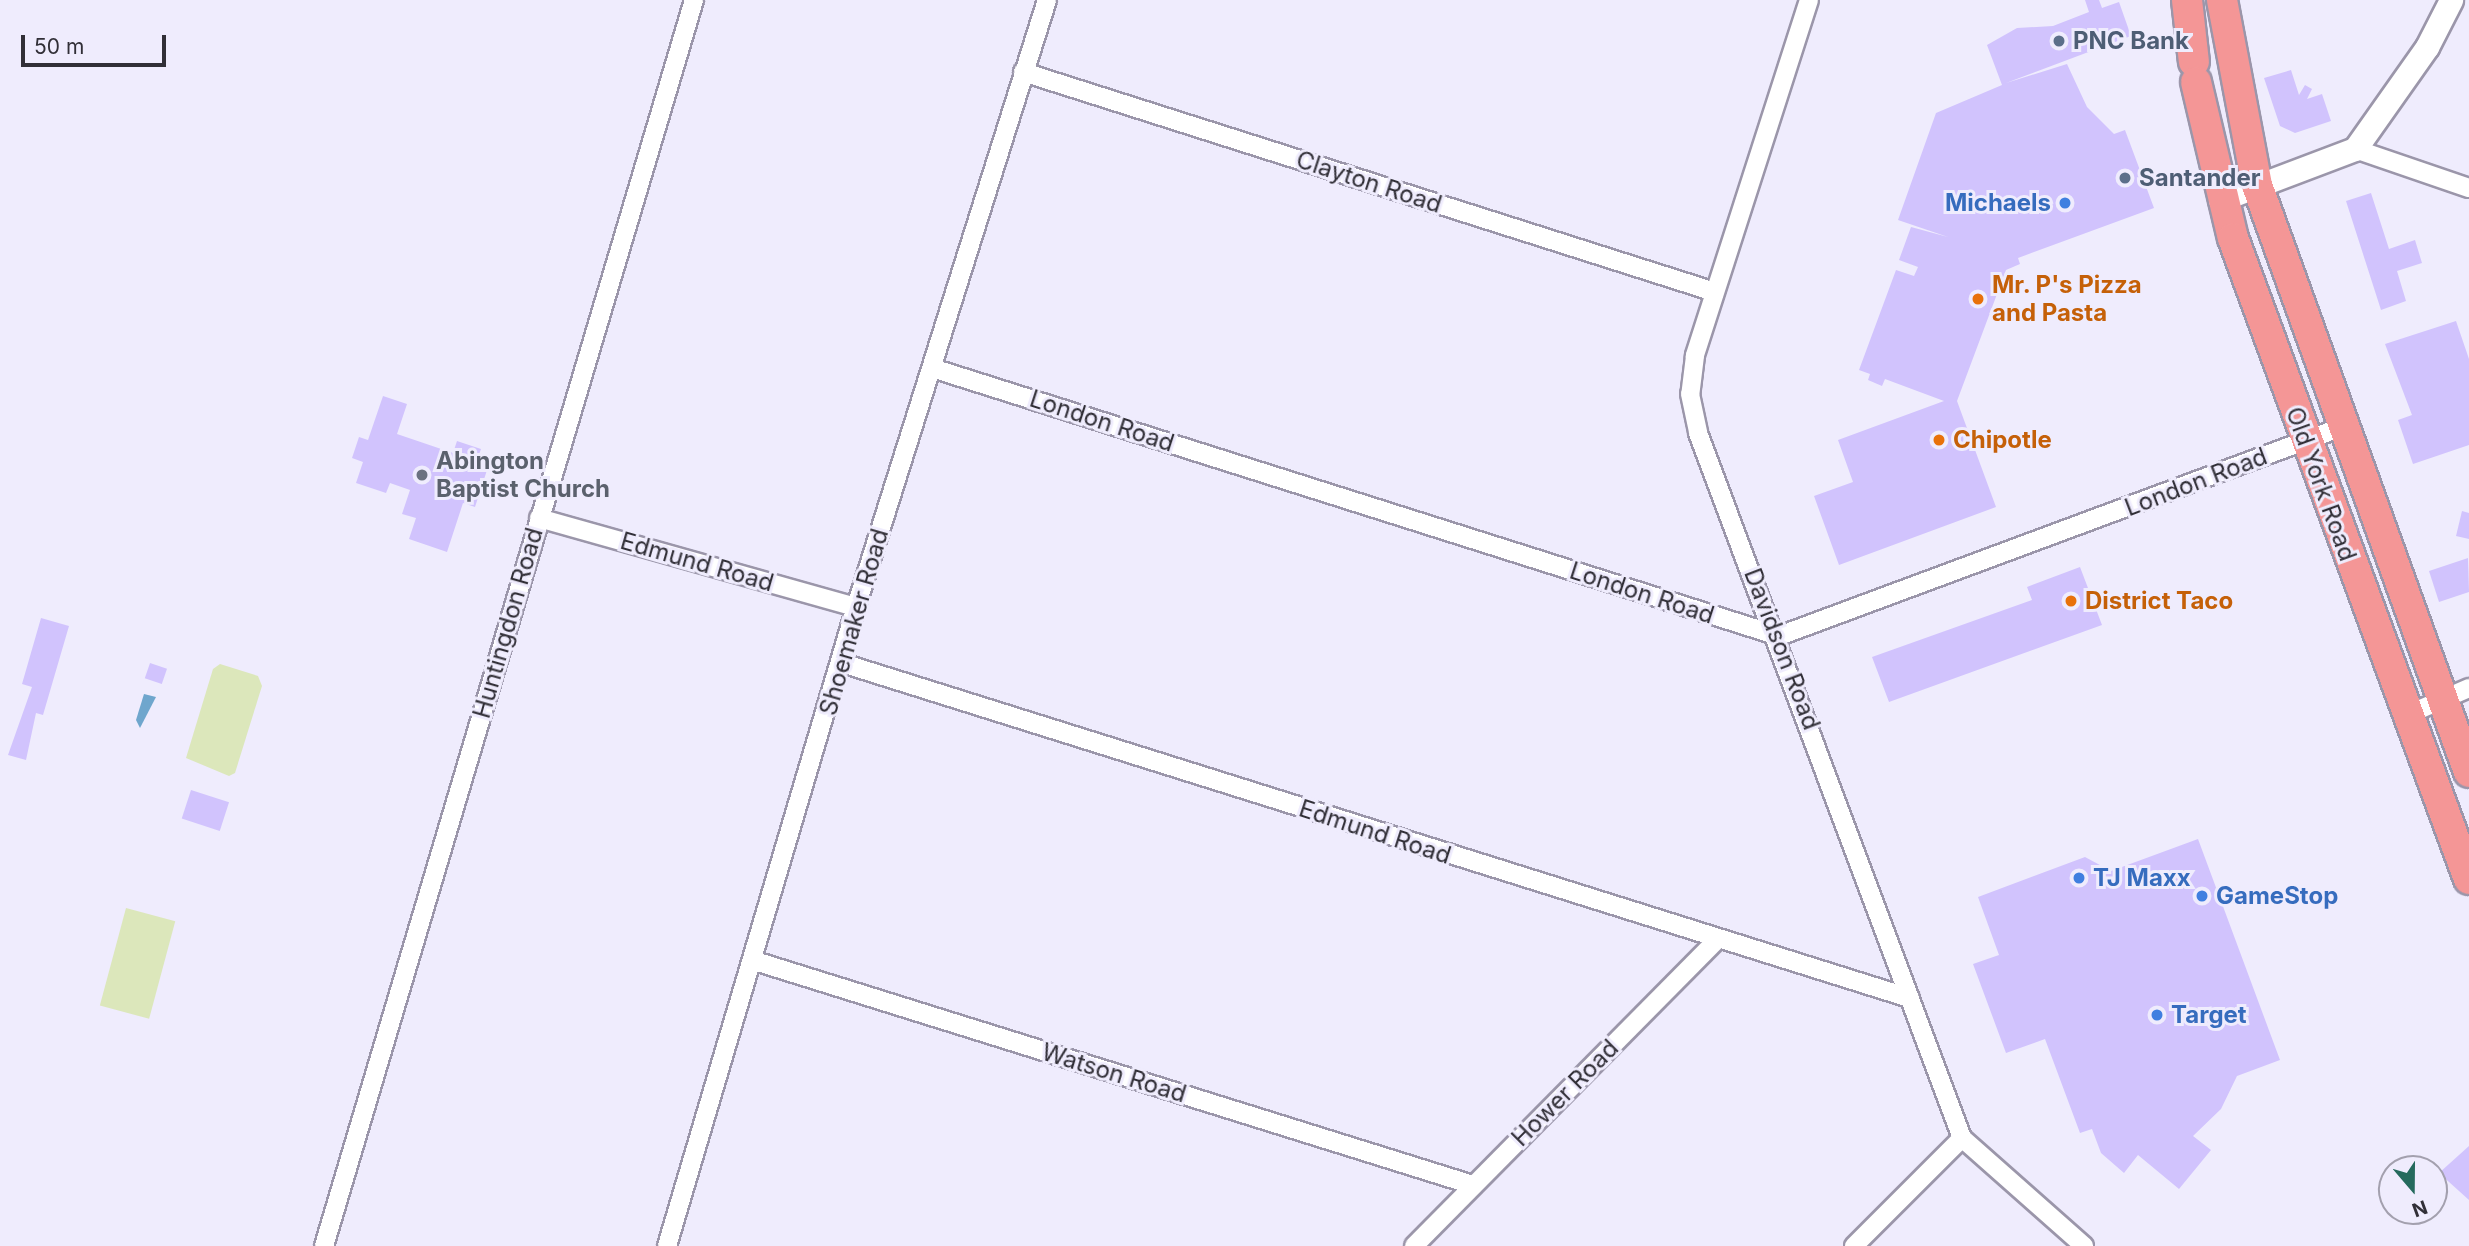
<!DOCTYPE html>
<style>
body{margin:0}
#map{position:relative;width:2469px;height:1246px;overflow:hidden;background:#efecfd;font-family:Inter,sans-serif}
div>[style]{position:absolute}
.green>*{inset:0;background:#dce7bb;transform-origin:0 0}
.water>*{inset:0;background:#6fa6cd}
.building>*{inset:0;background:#d1c3fd;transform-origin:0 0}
.roads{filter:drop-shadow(2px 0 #9b96aa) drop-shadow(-2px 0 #9b96aa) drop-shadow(0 2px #9b96aa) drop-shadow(0 -2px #9b96aa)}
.minor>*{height:18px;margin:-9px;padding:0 9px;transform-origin:9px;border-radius:9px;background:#fff}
.tertiary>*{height:23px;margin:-11.5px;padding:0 11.5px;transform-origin:11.5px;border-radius:11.5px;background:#fff}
.trunk>*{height:30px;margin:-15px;padding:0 15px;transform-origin:15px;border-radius:15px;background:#f49696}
.dots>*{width:19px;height:19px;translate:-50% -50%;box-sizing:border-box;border:4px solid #efecfd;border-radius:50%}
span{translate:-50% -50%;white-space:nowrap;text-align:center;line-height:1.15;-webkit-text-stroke:6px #efecfd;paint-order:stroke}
.service-label{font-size:24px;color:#4e5e75;font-weight:700}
.left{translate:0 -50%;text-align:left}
.street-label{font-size:24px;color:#312f37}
.shop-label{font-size:24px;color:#366cbe;font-weight:700}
.right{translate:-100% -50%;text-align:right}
.food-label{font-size:24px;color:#c56008;font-weight:700}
.worship-label{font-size:24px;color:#5b616d;font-weight:700}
.north{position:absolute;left:2378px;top:1155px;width:70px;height:70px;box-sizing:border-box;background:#efecfd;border:2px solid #a3a0ae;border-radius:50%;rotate:160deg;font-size:19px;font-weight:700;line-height:28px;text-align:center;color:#312f37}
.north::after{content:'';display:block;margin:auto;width:24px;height:32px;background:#256a5d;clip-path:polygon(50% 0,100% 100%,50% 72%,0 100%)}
.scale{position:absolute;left:21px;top:35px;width:145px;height:32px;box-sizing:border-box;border:4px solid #312f37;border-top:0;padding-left:9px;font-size:21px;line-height:24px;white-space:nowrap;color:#312f37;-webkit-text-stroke:5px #efecfd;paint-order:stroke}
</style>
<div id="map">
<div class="green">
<div style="clip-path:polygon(220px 664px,258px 676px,262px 686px,235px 773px,229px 776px,186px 758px,213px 669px)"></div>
<div style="left:126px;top:908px;width:51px;height:101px;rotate:15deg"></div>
</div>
<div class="water">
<div style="clip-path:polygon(144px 694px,156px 697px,140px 728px,136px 720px)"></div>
</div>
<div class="building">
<div style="clip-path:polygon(2085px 0,2099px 0,2102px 8px,2119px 2px,2131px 36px,2006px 83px,2067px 64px,2087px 107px,2114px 134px,2125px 130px,2154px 208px,2018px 258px,2020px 264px,2006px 270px,1957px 401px,1996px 507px,1839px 565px,1814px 496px,1853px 482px,1838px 440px,1944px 401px,1885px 379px,1882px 386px,1868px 380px,1870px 374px,1859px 370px,1896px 270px,1914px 276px,1918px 267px,1899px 260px,1911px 227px,1948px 237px,1898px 220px,1936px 113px,2002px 85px,1987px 45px,2017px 28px,2053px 26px,2089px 12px)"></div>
<div style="clip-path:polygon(2291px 70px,2299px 95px,2305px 85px,2312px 89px,2307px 99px,2322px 94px,2331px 121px,2295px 133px,2280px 126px,2264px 78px)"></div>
<div style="clip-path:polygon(2371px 193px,2389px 249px,2415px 240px,2422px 263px,2397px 271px,2406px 301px,2381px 310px,2346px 201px)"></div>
<div style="clip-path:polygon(2456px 321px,2469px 359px,2469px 445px,2413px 464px,2398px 420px,2412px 415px,2385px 344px)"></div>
<div style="clip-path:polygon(383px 396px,407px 404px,397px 434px,453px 453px,457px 441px,481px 449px,476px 463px,488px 467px,475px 507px,463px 503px,447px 552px,409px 539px,416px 518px,402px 514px,410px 490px,390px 483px,386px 493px,356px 483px,363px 462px,352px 458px,359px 437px,368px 440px)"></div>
<div style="clip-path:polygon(2462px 511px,2469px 513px,2469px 539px,2456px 536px)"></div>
<div style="clip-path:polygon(2468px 558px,2469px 592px,2439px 602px,2429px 571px)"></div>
<div style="clip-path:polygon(2080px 567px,2102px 625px,1889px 702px,1872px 657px,2032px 600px,2027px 587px)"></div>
<div style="clip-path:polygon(41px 618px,69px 626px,43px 715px,36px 713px,26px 760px,8px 755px,32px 687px,22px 684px)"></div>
<div style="left:150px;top:663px;width:18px;height:16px;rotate:19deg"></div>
<div style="left:191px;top:790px;width:40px;height:30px;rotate:18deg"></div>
<div style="clip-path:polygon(2198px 839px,2280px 1060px,2237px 1076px,2221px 1109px,2193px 1136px,2211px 1150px,2179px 1189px,2138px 1155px,2124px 1173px,2101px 1153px,2092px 1129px,2080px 1133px,2045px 1039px,2006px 1053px,1973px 964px,1999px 955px,1978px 897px,2085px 857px,2111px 871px)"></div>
<div style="clip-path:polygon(2469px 1146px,2469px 1200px,2439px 1173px)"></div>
</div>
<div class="roads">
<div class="minor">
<div style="left:1809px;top:0;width:374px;rotate:107.8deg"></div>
<div style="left:1695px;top:356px;width:38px;rotate:97deg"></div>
<div style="left:1690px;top:394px;width:40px;rotate:78deg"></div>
<div style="left:1698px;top:433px;width:753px;rotate:69.47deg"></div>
<div style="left:1962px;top:1138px;width:163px;rotate:41.5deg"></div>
<div style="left:1023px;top:72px;width:726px;rotate:17.64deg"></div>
<div style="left:2355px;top:149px;width:120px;rotate:18.9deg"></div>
<div style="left:932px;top:368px;width:888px;rotate:17.56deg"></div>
<div style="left:1779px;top:636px;width:601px;rotate:-20.37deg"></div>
<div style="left:539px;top:518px;width:329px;rotate:15.7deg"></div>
<div style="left:842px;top:663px;width:1119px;rotate:17.42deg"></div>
<div style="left:2407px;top:715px;width:68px;rotate:-23.5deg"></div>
<div style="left:755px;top:961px;width:752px;rotate:17.33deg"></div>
<div style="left:324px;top:1246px;width:1300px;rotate:-73.46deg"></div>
<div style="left:667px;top:1246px;width:666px;rotate:-73.52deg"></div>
<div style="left:856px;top:607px;width:636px;rotate:-72.53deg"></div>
<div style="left:1414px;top:1246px;width:431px;rotate:-45.3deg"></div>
<div style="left:1854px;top:1246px;width:153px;rotate:-45deg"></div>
</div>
<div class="tertiary">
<div style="left:2220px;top:200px;width:144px;rotate:-20.7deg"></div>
<div style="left:2355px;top:149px;width:125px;rotate:-54.8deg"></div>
<div style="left:2427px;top:47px;width:53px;rotate:-62.9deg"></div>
</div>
<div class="trunk">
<div style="left:2187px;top:0;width:62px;rotate:83.6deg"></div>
<div style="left:2222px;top:0;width:188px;rotate:79.3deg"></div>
<div style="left:2257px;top:185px;width:624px;rotate:70.14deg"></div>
<div style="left:2196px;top:82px;width:160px;rotate:76.7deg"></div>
<div style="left:2233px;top:238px;width:683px;rotate:69.79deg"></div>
</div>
</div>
<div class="dots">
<div style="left:2059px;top:41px;background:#5c6f8a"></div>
<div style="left:2125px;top:178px;background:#5c6f8a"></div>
<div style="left:2065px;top:203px;background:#3f7fe0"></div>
<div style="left:1978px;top:299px;background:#e8710a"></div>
<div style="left:1939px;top:440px;background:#e8710a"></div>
<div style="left:422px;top:475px;background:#6b7280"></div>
<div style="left:2071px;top:601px;background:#e8710a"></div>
<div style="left:2079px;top:878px;background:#3f7fe0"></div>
<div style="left:2202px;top:896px;background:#3f7fe0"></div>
<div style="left:2157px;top:1015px;background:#3f7fe0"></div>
</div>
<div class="service-label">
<span class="left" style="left:2073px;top:41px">PNC Bank</span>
<span class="left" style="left:2139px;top:178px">Santander</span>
</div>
<div class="street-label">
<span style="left:1369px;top:182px;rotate:18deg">Clayton Road</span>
<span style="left:1102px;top:421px;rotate:18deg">London Road</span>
<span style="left:2196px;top:482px;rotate:-21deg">London Road</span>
<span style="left:2321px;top:484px;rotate:70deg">Old York Road</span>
<span style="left:697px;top:562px;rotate:16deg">Edmund Road</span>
<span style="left:1642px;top:593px;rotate:18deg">London Road</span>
<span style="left:854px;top:622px;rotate:-74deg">Shoemaker Road</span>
<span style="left:508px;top:623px;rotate:-74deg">Huntingdon Road</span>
<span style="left:1782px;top:649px;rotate:69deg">Davidson Road</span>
<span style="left:1375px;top:832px;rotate:18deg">Edmund Road</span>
<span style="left:1114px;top:1073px;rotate:17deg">Watson Road</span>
<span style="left:1565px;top:1093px;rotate:-45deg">Hower Road</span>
</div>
<div class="shop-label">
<span class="right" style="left:2051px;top:203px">Michaels</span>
<span class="left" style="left:2093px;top:878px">TJ Maxx</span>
<span class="left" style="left:2216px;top:896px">GameStop</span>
<span class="left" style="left:2171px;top:1015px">Target</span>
</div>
<div class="food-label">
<span class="left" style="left:1992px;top:299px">Mr. P's Pizza<br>and Pasta</span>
<span class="left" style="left:1953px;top:440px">Chipotle</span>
<span class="left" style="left:2085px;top:601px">District Taco</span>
</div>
<div class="worship-label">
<span class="left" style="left:436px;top:475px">Abington<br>Baptist Church</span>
</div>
<div class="north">N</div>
<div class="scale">50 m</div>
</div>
